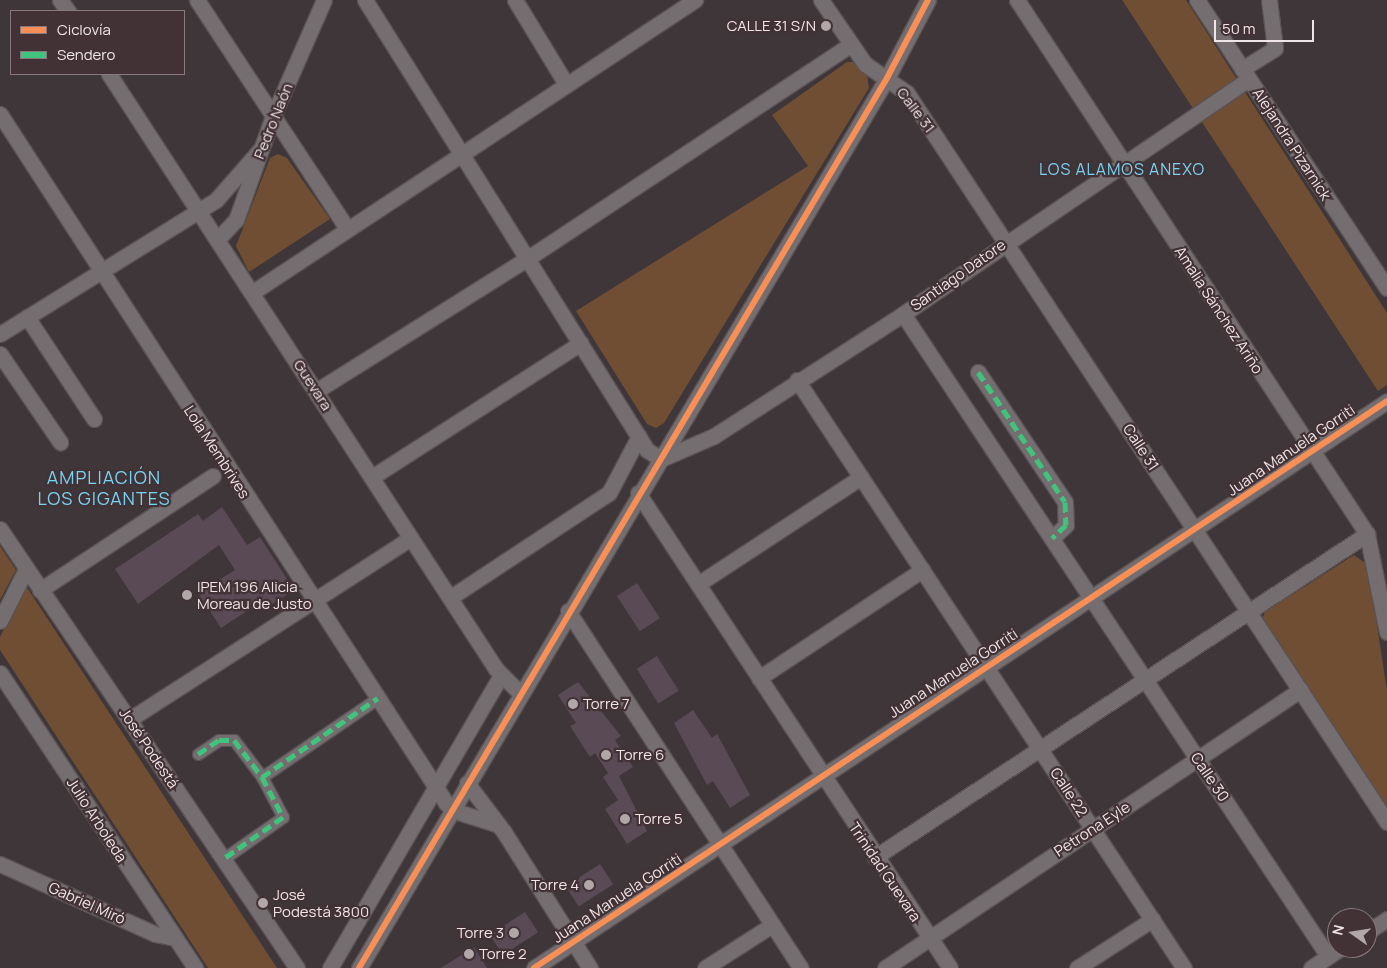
<!DOCTYPE html>
<meta charset="utf-8">
<style>
body{margin:0}
#map{position:relative;width:1387px;height:968px;overflow:hidden;background:#3e3638;font-family:Manrope,sans-serif}
div>[style]{position:absolute}
.green>*{inset:0;background:#6f4e33}
.building>*{inset:0;background:#5a4a55;transform-origin:0 0}
.roads{filter:drop-shadow(1px 0 #5a5254) drop-shadow(-1px 0 #5a5254) drop-shadow(0 1px #5a5254) drop-shadow(0 -1px #5a5254)}
.pedestrian>*{height:11px;margin:-5.5px;padding:0 5.5px;transform-origin:5.5px;border-radius:5.5px;background:#756e70}
.minor>*{height:15px;margin:-7.5px;padding:0 7.5px;transform-origin:7.5px;border-radius:7.5px;background:#756e70}
.quiet>*{height:5px;margin-top:-2.5px;transform-origin:0;background:repeating-linear-gradient(90deg,#40c37c 0 10px,transparent 0 15px)}
.cycleway>*{height:6px;margin:-3px;padding:0 3px;transform-origin:3px;border-radius:3px;background:#f78f57}
.dots>*{width:14px;height:14px;translate:-50% -50%;box-sizing:border-box;border:2px solid #423236;border-radius:50%}
span{translate:-50% -50%;white-space:nowrap;text-align:center;line-height:1.15;-webkit-text-stroke:4.5px #423236;paint-order:stroke}
.poi-label{font-size:15px;color:#efe4e6}
.right{translate:-100% -50%;text-align:right}
.left{translate:0 -50%;text-align:left}
.street-label{font-size:15px;color:#efe4e6}
.neighbourhood-label{font-size:16px;color:#75d4f3;letter-spacing:1px}
.quarter-label{font-size:18px;color:#75d4f3;letter-spacing:1px}
.legend{position:absolute;left:10px;top:10px;width:175px;height:65px;box-sizing:border-box;background:#423236;border:1px solid #87797c;margin:0;padding:6px 9px;list-style:none;font-size:15px;color:#efe4e6}
.legend li{display:flex;align-items:center;gap:10px;height:25px}
.legend b{width:25px;border:1px solid #87797c}
.north{position:absolute;left:1327px;top:908px;width:50px;height:50px;box-sizing:border-box;background:#423236;border:1px solid #87797c;border-radius:50%;rotate:283deg;font-size:14px;font-weight:700;line-height:20px;text-align:center;color:#efe4e6}
.north::after{content:'';display:block;margin:auto;width:18px;height:22px;background:#b1a7a9;clip-path:polygon(50% 0,100% 100%,50% 72%,0 100%)}
.scale{position:absolute;left:1214px;top:20px;width:100px;height:22px;box-sizing:border-box;border:2px solid #efe4e6;border-top:0;padding-left:6px;font-size:15px;line-height:18px;white-space:nowrap;color:#efe4e6;-webkit-text-stroke:4px #423236;paint-order:stroke}
</style>
<div id="map">
<div class="green">
<div style="clip-path:polygon(1122px 0,1186px 0,1387px 313px,1387px 385px,1378px 391px)"></div>
<div style="clip-path:polygon(847px 62px,855px 62px,867px 74px,869px 88px,664px 423px,656px 428px,647px 424px,576px 311px,808px 166px,772px 115px)"></div>
<div style="clip-path:polygon(278px 154px,287px 158px,330px 219px,249px 272px,236px 246px,270px 158px)"></div>
<div style="clip-path:polygon(0 546px,16px 570px,0 600px)"></div>
<div style="clip-path:polygon(1354px 555px,1368px 565px,1387px 691px,1387px 809px,1262px 619px,1265px 612px)"></div>
<div style="clip-path:polygon(26px 586px,277px 968px,208px 968px,0 650px,0 637px)"></div>
</div>
<div class="building">
<div style="clip-path:polygon(222px 507px,247px 545px,260px 537px,294px 590px,269px 606px,265px 599px,221px 628px,198px 593px,235px 570px,219px 545px,138px 604px,115px 569px,198px 514px,203px 521px)"></div>
<div style="left:637px;top:583px;width:42px;height:24px;rotate:57deg"></div>
<div style="left:657px;top:656px;width:41px;height:24px;rotate:58deg"></div>
<div style="clip-path:polygon(578px 682px,621px 736px,615px 740px,633px 767px,619px 776px,647px 831px,627px 844px,605px 809px,618px 800px,603px 777px,608px 773px,595px 753px,590px 757px,570px 726px,576px 723px,558px 695px)"></div>
<div style="clip-path:polygon(693px 710px,712px 738px,717px 734px,750px 795px,730px 808px,713px 781px,707px 785px,674px 723px)"></div>
<div style="left:600px;top:864px;width:24px;height:41px;rotate:57deg"></div>
<div style="left:525px;top:912px;width:24px;height:42px;rotate:57deg"></div>
<div style="clip-path:polygon(474px 947px,487px 968px,441px 968px)"></div>
</div>
<div class="roads">
<div class="pedestrian">
<div style="left:198px;top:754px;width:25px;rotate:-34deg"></div>
<div style="left:219px;top:740px;width:15px"></div>
<div style="left:234px;top:740px;width:46px;rotate:52.9deg"></div>
<div style="left:262px;top:777px;width:45px;rotate:62.3deg"></div>
<div style="left:283px;top:817px;width:73px;rotate:145deg"></div>
<div style="left:262px;top:777px;width:140px;rotate:-34.3deg"></div>
</div>
<div class="minor">
<div style="left:60px;top:0;width:14px;rotate:54deg"></div>
<div style="left:197px;top:0;width:272px;rotate:56.7deg"></div>
<div style="left:365px;top:0;width:531px;rotate:57.93deg"></div>
<div style="left:647px;top:450px;width:17px;rotate:33deg"></div>
<div style="left:515px;top:0;width:98px;rotate:58.7deg"></div>
<div style="left:821px;top:0;width:78px;rotate:55.5deg"></div>
<div style="left:865px;top:64px;width:51px;rotate:34.6deg"></div>
<div style="left:907px;top:93px;width:873px;rotate:56.64deg"></div>
<div style="left:1017px;top:0;width:638px;rotate:56.76deg"></div>
<div style="left:1367px;top:534px;width:100px;rotate:78.5deg"></div>
<div style="left:1197px;top:0;width:345px;rotate:56.6deg"></div>
<div style="left:1242px;top:69px;width:39px;rotate:-32deg"></div>
<div style="left:1275px;top:48px;width:48px;rotate:-97.1deg"></div>
<div style="left:109px;top:74px;width:710px;rotate:56.96deg"></div>
<div style="left:496px;top:669px;width:34px;rotate:45deg"></div>
<div style="left:0;top:114px;width:821px;rotate:57.08deg"></div>
<div style="left:446px;top:803px;width:9px;rotate:49deg"></div>
<div style="left:452px;top:810px;width:49px;rotate:17.7deg"></div>
<div style="left:218px;top:239px;width:26px;rotate:-47deg"></div>
<div style="left:236px;top:220px;width:110px;rotate:-70.4deg"></div>
<div style="left:273px;top:116px;width:127px;rotate:-66.3deg"></div>
<div style="left:253px;top:292px;width:530px;rotate:-33.45deg"></div>
<div style="left:903px;top:314px;width:770px;rotate:56.5deg"></div>
<div style="left:27px;top:317px;width:122px;rotate:56.7deg"></div>
<div style="left:0;top:334px;width:254px;rotate:-31.8deg"></div>
<div style="left:216px;top:200px;width:67px;rotate:-48.7deg"></div>
<div style="left:0;top:354px;width:107px;rotate:55.7deg"></div>
<div style="left:978px;top:372px;width:156px;rotate:56.2deg"></div>
<div style="left:1065px;top:502px;width:23px;rotate:88deg"></div>
<div style="left:1066px;top:525px;width:19px;rotate:137deg"></div>
<div style="left:797px;top:380px;width:704px;rotate:56.65deg"></div>
<div style="left:316px;top:391px;width:250px;rotate:-32.1deg"></div>
<div style="left:528px;top:258px;width:387px;rotate:-33.5deg"></div>
<div style="left:661px;top:459px;width:58px;rotate:-23.5deg"></div>
<div style="left:714px;top:436px;width:225px;rotate:-32.8deg"></div>
<div style="left:903px;top:314px;width:418px;rotate:-34.2deg"></div>
<div style="left:372px;top:477px;width:248px;rotate:-32.7deg"></div>
<div style="left:638px;top:493px;width:568px;rotate:56.7deg"></div>
<div style="left:0;top:529px;width:530px;rotate:55.92deg"></div>
<div style="left:698px;top:584px;width:195px;rotate:-33.3deg"></div>
<div style="left:40px;top:590px;width:207px;rotate:-33.4deg"></div>
<div style="left:451px;top:597px;width:189px;rotate:-33.4deg"></div>
<div style="left:609px;top:493px;width:64px;rotate:-62.2deg"></div>
<div style="left:568px;top:611px;width:426px;rotate:56.9deg"></div>
<div style="left:0;top:621px;width:58px;rotate:-63.4deg"></div>
<div style="left:0;top:673px;width:354px;rotate:56.5deg"></div>
<div style="left:759px;top:678px;width:196px;rotate:-33.5deg"></div>
<div style="left:130px;top:719px;width:334px;rotate:-32.8deg"></div>
<div style="left:467px;top:783px;width:61px;rotate:52.9deg"></div>
<div style="left:504px;top:832px;width:161px;rotate:57.7deg"></div>
<div style="left:875px;top:857px;width:589px;rotate:-33.29deg"></div>
<div style="left:0;top:864px;width:170px;rotate:24.3deg"></div>
<div style="left:155px;top:934px;width:20px;rotate:11deg"></div>
<div style="left:1367px;top:932px;width:24px;rotate:-33deg"></div>
<div style="left:330px;top:968px;width:339px;rotate:-59.7deg"></div>
<div style="left:359px;top:968px;width:1035px;rotate:-59.32deg"></div>
<div style="left:887px;top:78px;width:88px;rotate:-62.3deg"></div>
<div style="left:534px;top:968px;width:1024px;rotate:-33.61deg"></div>
<div style="left:705px;top:968px;width:80px;rotate:-32.7deg"></div>
<div style="left:885px;top:968px;width:500px;rotate:-33.8deg"></div>
<div style="left:1077px;top:968px;width:90px;rotate:-32.8deg"></div>
<div style="left:1311px;top:968px;width:36px;rotate:-34deg"></div>
</div>
</div>
<div class="quiet">
<div style="left:978px;top:372px;width:156px;rotate:56.2deg"></div>
<div style="left:1065px;top:502px;width:23px;rotate:88deg"></div>
<div style="left:1066px;top:525px;width:19px;rotate:137deg"></div>
<div style="left:198px;top:754px;width:25px;rotate:-34deg"></div>
<div style="left:219px;top:740px;width:15px"></div>
<div style="left:234px;top:740px;width:46px;rotate:52.9deg"></div>
<div style="left:262px;top:777px;width:45px;rotate:62.3deg"></div>
<div style="left:283px;top:817px;width:73px;rotate:145deg"></div>
<div style="left:262px;top:777px;width:140px;rotate:-34.3deg"></div>
</div>
<div class="cycleway">
<div style="left:359px;top:968px;width:1035px;rotate:-59.32deg"></div>
<div style="left:887px;top:78px;width:88px;rotate:-62.3deg"></div>
<div style="left:534px;top:968px;width:1024px;rotate:-33.61deg"></div>
</div>
<div class="dots">
<div style="left:826px;top:26px;background:#b1a7a9"></div>
<div style="left:187px;top:595px;background:#b1a7a9"></div>
<div style="left:573px;top:704px;background:#b1a7a9"></div>
<div style="left:606px;top:755px;background:#b1a7a9"></div>
<div style="left:625px;top:819px;background:#b1a7a9"></div>
<div style="left:589px;top:885px;background:#b1a7a9"></div>
<div style="left:263px;top:903px;background:#b1a7a9"></div>
<div style="left:514px;top:933px;background:#b1a7a9"></div>
<div style="left:469px;top:954px;background:#b1a7a9"></div>
</div>
<div class="poi-label">
<span class="right" style="left:816px;top:26px">CALLE 31 S/N</span>
<span class="left" style="left:197px;top:595px">IPEM 196 Alicia<br>Moreau de Justo</span>
<span class="left" style="left:583px;top:704px">Torre 7</span>
<span class="left" style="left:616px;top:755px">Torre 6</span>
<span class="left" style="left:635px;top:819px">Torre 5</span>
<span class="right" style="left:579px;top:885px">Torre 4</span>
<span class="left" style="left:273px;top:903px">José<br>Podestá 3800</span>
<span class="right" style="left:504px;top:933px">Torre 3</span>
<span class="left" style="left:479px;top:954px">Torre 2</span>
</div>
<div class="street-label">
<span style="left:916px;top:110px;rotate:53deg">Calle 31</span>
<span style="left:273px;top:121px;rotate:-68deg">Pedro Naón</span>
<span style="left:1292px;top:144px;rotate:57deg">Alejandra Pizarnick</span>
<span style="left:958px;top:275px;rotate:-35deg">Santiago Datore</span>
<span style="left:1219px;top:310px;rotate:57deg">Amalia Sánchez Ariño</span>
<span style="left:313px;top:385px;rotate:57deg">Guevara</span>
<span style="left:1141px;top:447px;rotate:57deg">Calle 31</span>
<span style="left:1291px;top:450px;rotate:-34deg">Juana Manuela Gorriti</span>
<span style="left:217px;top:452px;rotate:57deg">Lola Membrives</span>
<span style="left:953px;top:673px;rotate:-33deg">Juana Manuela Gorriti</span>
<span style="left:149px;top:748px;rotate:56deg">José Podestá</span>
<span style="left:1210px;top:777px;rotate:56deg">Calle 30</span>
<span style="left:1069px;top:792px;rotate:57deg">Calle 22</span>
<span style="left:97px;top:820px;rotate:57deg">Julio Arboleda</span>
<span style="left:1092px;top:829px;rotate:-33deg">Petrona Eyle</span>
<span style="left:885px;top:872px;rotate:56deg">Trinidad Guevara</span>
<span style="left:617px;top:898px;rotate:-33deg">Juana Manuela Gorriti</span>
<span style="left:87px;top:903px;rotate:24deg">Gabriel Miró</span>
</div>
<div class="neighbourhood-label">
<span style="left:1122px;top:169px">LOS ALAMOS ANEXO</span>
</div>
<div class="quarter-label">
<span style="left:104px;top:488px">AMPLIACIÓN<br>LOS GIGANTES</span>
</div>
<ul class="legend">
<li><b style="height:6px;background:#f78f57"></b>Ciclovía</li>
<li><b style="height:6px;background:#40c37c"></b>Sendero</li>
</ul>
<div class="north">N</div>
<div class="scale">50 m</div>
</div>
